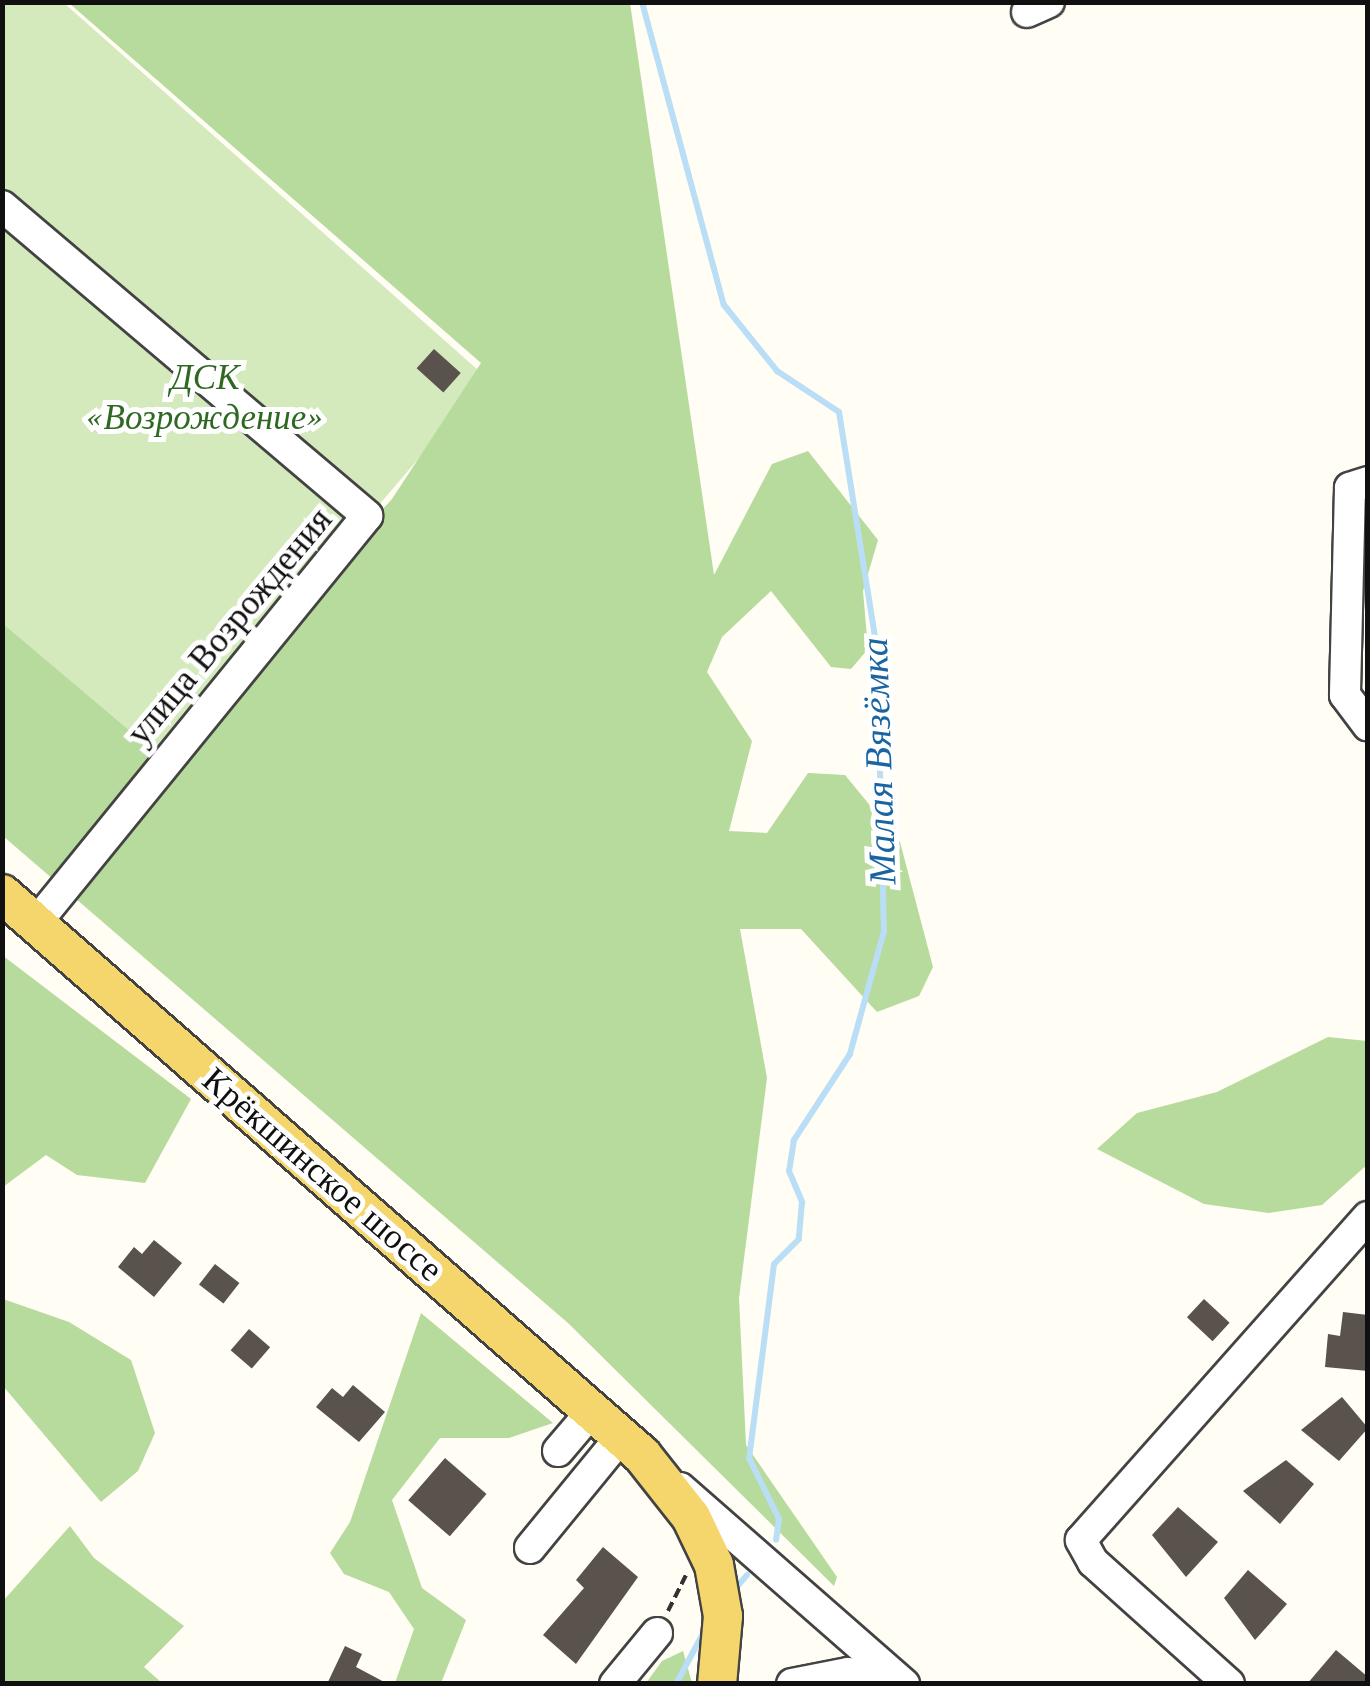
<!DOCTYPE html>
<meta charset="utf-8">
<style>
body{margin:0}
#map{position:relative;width:1370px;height:1686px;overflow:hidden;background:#fffdf4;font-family:"Libre Baskerville",serif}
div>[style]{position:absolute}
.green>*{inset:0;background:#d4eabd}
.forest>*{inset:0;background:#b7da9d}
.stream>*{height:6px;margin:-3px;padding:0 3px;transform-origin:3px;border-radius:3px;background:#b9def5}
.building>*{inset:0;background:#59524d;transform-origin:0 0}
.path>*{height:4px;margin-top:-2px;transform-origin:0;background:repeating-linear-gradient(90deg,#323232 0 10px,transparent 0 15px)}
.roads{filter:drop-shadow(2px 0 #434343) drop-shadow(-2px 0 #434343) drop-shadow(0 2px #434343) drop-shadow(0 -2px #434343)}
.minor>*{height:30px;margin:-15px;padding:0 15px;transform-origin:15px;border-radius:15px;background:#fff}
.major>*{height:38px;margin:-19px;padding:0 19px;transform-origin:19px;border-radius:19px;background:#f5d66d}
span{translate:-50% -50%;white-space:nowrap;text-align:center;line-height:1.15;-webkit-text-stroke:10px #fff;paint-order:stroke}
.park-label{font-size:35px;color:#2e6821;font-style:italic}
.street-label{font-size:35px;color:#101010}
.water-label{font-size:38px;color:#1a65a1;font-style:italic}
.frame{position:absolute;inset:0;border:5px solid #101010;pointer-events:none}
</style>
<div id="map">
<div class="green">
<div style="clip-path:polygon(2px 3px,64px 3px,487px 378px,104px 828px,3px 744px)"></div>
</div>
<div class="forest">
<div style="clip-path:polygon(69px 3px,630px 3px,714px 575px,772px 464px,808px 451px,878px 540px,863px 591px,868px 649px,851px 669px,831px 667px,771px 591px,722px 637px,707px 672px,752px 741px,729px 831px,767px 833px,808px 773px,845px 775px,900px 842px,933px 967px,919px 996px,877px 1012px,801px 929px,740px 929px,767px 1078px,739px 1298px,746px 1445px,837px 1577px,834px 1586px,568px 1323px,3px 836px,2px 623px,157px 754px,392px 499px,481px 363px)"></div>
<div style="clip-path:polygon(2px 955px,191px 1099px,145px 1183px,77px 1175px,46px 1155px,3px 1187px)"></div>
<div style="clip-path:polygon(1328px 1037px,1367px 1041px,1368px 1164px,1322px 1205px,1269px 1213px,1204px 1204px,1097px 1149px,1137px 1113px,1217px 1092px)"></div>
<div style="clip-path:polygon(3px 1299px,69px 1322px,131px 1360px,155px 1433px,138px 1471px,101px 1502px,3px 1386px)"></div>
<div style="clip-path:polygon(421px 1313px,553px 1423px,509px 1438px,440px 1438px,392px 1500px,422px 1588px,466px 1620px,441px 1683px,395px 1683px,414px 1629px,389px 1592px,344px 1574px,330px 1553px,350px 1522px)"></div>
<div style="clip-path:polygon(70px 1526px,94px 1558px,184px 1626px,144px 1667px,162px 1683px,3px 1683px,3px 1601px)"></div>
<div style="clip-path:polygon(683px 1651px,692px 1683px,646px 1683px,662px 1661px)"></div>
</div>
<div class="stream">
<div style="left:642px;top:2px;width:314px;rotate:74.9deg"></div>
<div style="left:724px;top:305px;width:85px;rotate:51.2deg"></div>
<div style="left:777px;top:371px;width:74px;rotate:33.5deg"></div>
<div style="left:839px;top:412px;width:239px;rotate:80.9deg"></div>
<div style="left:877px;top:648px;width:283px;rotate:88.6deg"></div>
<div style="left:884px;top:931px;width:128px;rotate:105.5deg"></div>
<div style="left:850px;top:1054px;width:103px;rotate:123.1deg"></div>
<div style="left:794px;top:1140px;width:31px;rotate:99deg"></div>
<div style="left:789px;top:1171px;width:34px;rotate:67deg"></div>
<div style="left:802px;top:1202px;width:37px;rotate:95deg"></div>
<div style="left:799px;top:1239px;width:35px;rotate:135deg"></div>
<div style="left:774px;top:1264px;width:196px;rotate:97.3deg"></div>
<div style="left:749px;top:1458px;width:68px;rotate:63.8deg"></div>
<div style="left:779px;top:1519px;width:21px;rotate:98deg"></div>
<div style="left:734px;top:1590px;width:20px;rotate:-49deg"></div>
<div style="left:676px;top:1684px;width:68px;rotate:-61.9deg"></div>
</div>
<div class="building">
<div style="left:434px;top:349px;width:36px;height:26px;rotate:42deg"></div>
<div style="clip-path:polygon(154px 1240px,182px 1263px,154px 1297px,118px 1267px,134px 1247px,142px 1254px)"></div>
<div style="left:215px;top:1264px;width:31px;height:26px;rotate:38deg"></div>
<div style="left:1204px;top:1299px;width:35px;height:25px;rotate:43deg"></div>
<div style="clip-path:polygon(1343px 1312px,1368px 1315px,1368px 1371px,1325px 1367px,1328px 1334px,1340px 1336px)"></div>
<div style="left:249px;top:1329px;width:28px;height:28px;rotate:41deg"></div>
<div style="clip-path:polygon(353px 1385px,385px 1412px,359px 1442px,316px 1407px,332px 1388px,343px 1397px)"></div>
<div style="clip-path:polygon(1342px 1397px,1368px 1428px,1339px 1461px,1301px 1430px)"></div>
<div style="left:445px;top:1458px;width:55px;height:56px;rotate:41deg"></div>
<div style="clip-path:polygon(1286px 1460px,1314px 1484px,1280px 1524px,1243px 1491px)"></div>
<div style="clip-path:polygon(1178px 1507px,1218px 1542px,1186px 1577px,1152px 1535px)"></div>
<div style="clip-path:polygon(603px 1547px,638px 1577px,576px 1664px,543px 1635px,584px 1588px,576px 1580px)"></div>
<div style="clip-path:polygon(1248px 1570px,1287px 1604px,1255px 1640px,1224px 1598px)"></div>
<div style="clip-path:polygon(345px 1646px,362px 1654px,356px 1667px,388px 1684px,327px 1684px)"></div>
<div style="clip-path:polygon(1336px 1650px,1368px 1677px,1368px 1684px,1307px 1684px)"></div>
</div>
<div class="path">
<div style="left:668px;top:1611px;width:40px;rotate:-63.4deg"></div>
</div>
<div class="roads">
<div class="minor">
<div style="left:1027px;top:12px;width:24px;rotate:-24deg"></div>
<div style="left:2px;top:206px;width:479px;rotate:40.3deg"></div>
<div style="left:367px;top:516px;width:525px;rotate:129.12deg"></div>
<div style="left:1368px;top:482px;width:19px;rotate:162deg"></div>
<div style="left:1350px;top:488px;width:207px;rotate:91.4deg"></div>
<div style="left:1345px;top:695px;width:38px;rotate:53deg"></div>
<div style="left:558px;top:1451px;width:52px;rotate:-49.6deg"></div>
<div style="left:680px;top:1488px;width:298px;rotate:41.2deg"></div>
<div style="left:530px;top:1548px;width:144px;rotate:-50.7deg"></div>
<div style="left:615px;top:1684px;width:66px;rotate:-50.5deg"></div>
<div style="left:792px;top:1684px;width:57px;rotate:-11.1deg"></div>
<div style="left:848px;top:1673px;width:40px;rotate:16deg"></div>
<div style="left:1229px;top:1684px;width:183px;rotate:-138.1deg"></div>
<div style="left:1093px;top:1562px;width:25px;rotate:-119deg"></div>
<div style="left:1081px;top:1540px;width:432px;rotate:-48.4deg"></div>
</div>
<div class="major">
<div style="left:2px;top:894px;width:851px;rotate:41.24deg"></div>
<div style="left:642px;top:1455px;width:79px;rotate:51.7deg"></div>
<div style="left:691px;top:1517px;width:53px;rotate:64.4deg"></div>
<div style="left:714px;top:1565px;width:52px;rotate:80deg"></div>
<div style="left:723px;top:1616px;width:68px;rotate:95deg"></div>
</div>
</div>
<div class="park-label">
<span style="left:205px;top:397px">ДСК<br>«Возрождение»</span>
</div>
<div class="street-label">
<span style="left:229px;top:626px;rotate:-50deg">улица Возрождения</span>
<span style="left:323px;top:1174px;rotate:41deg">Крёкшинское шоссе</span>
</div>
<div class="water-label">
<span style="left:878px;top:761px;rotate:-92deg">Малая Вязёмка</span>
</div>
<div class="frame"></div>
</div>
